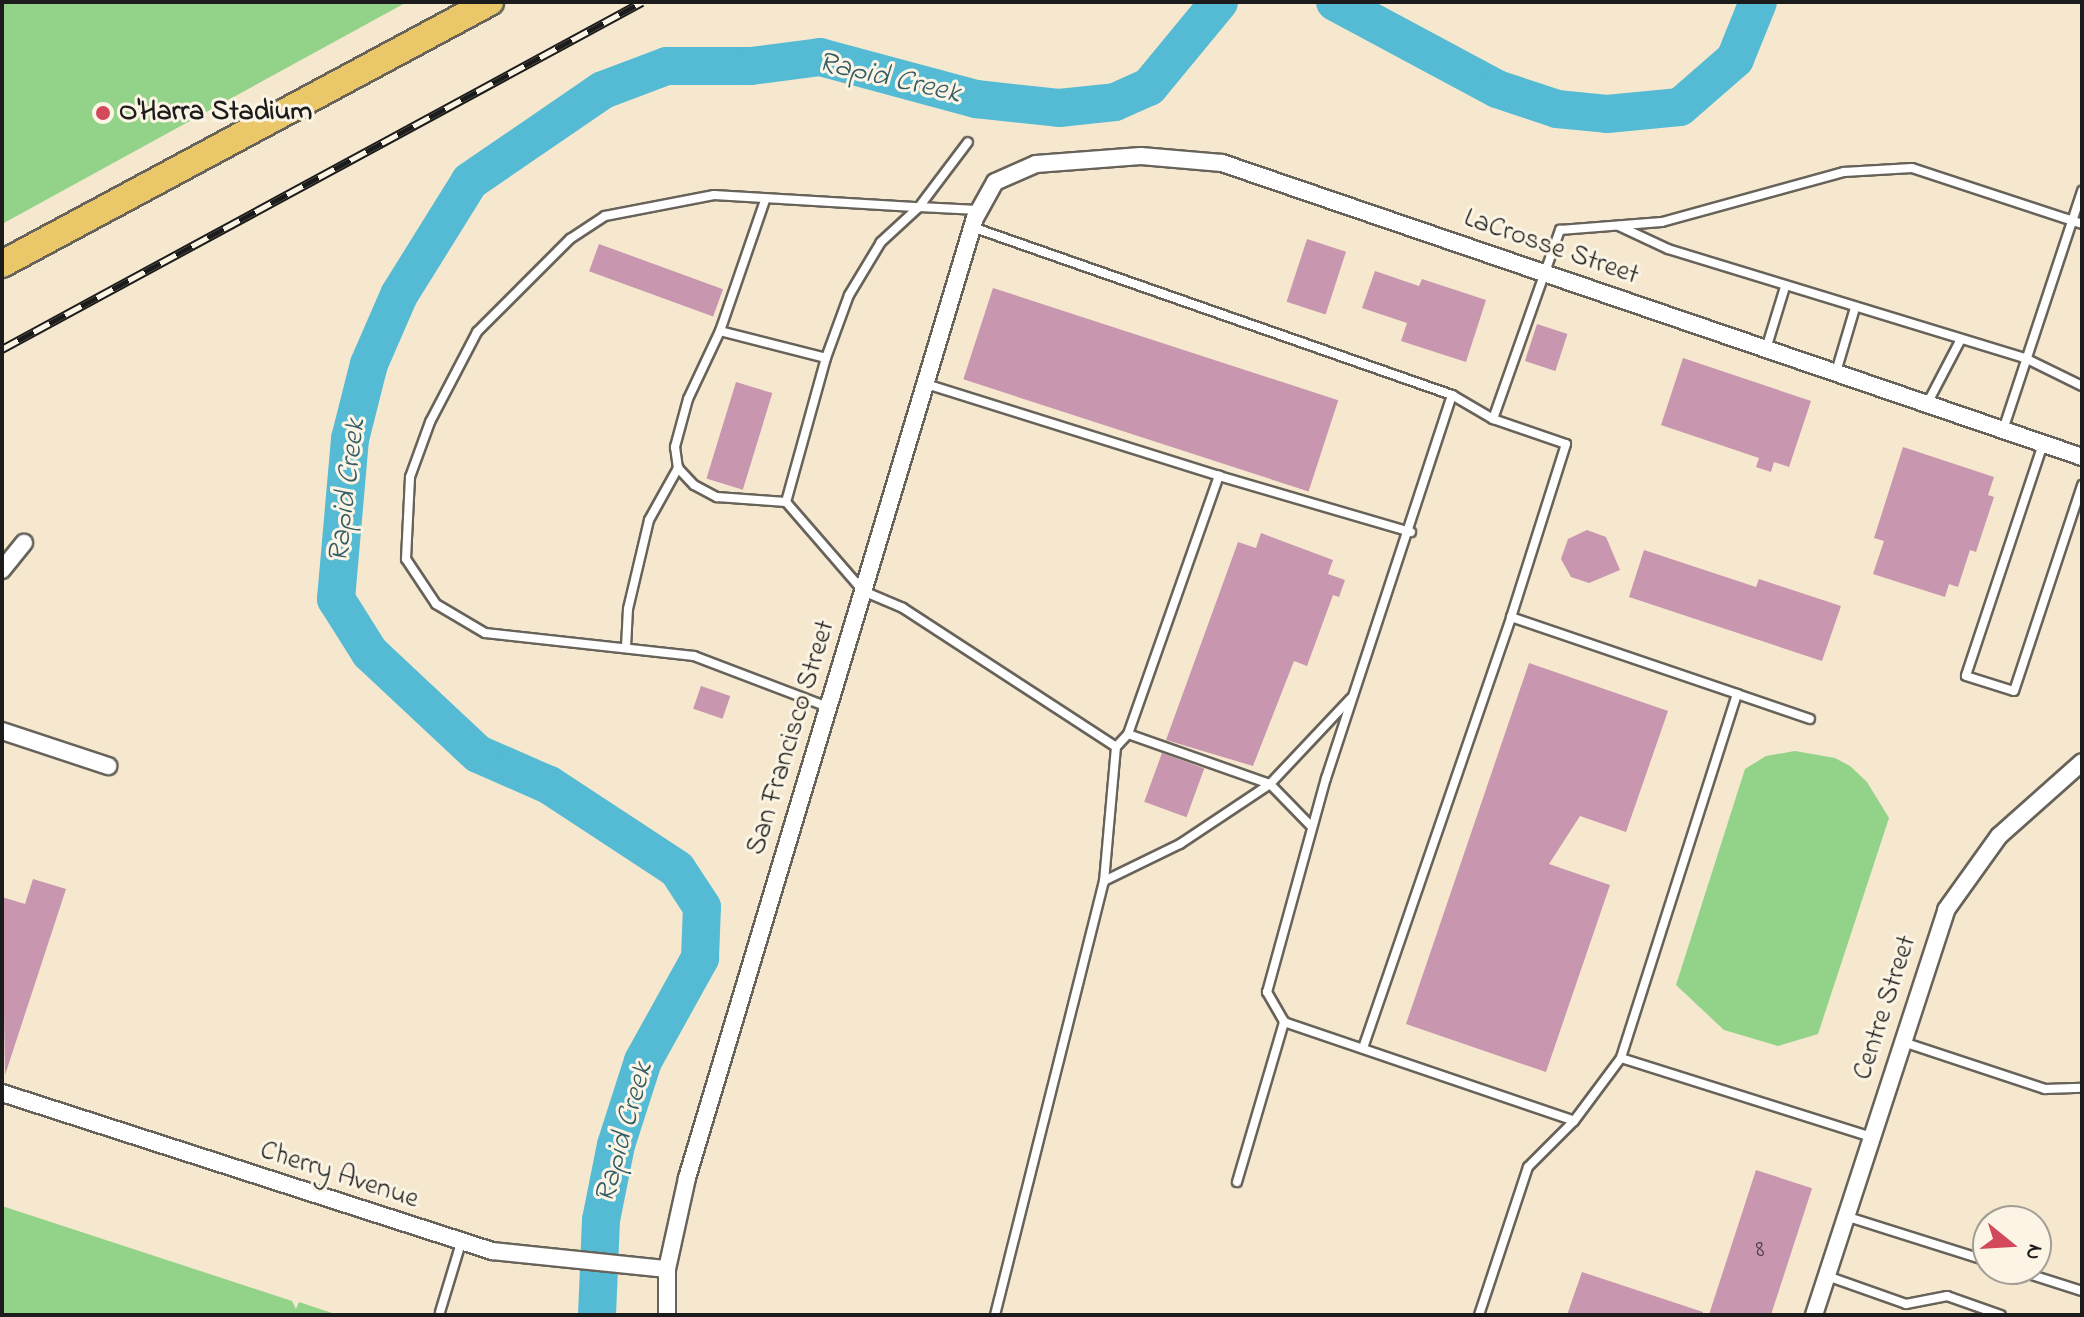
<!DOCTYPE html>
<style>
body{margin:0}
#map{position:relative;width:2084px;height:1317px;overflow:hidden;background:#f5e8ce;font-family:"Indie Flower",sans-serif}
div>[style]{position:absolute}
.green>*{inset:0;background:#93d389}
.river>*{height:38px;margin:-19px;padding:0 19px;transform-origin:19px;border-radius:19px;background:#55bbd4}
.building>*{inset:0;background:#c896ae;transform-origin:0 0}
.roads{filter:drop-shadow(2px 0 #68635a) drop-shadow(-2px 0 #68635a) drop-shadow(0 2px #68635a) drop-shadow(0 -2px #68635a)}
.lane>*{height:8px;margin:-4px;padding:0 4px;transform-origin:4px;border-radius:4px;background:#fff}
.street>*{height:16px;margin:-8px;padding:0 8px;transform-origin:8px;border-radius:8px;background:#fff}
.primary>*{height:26px;margin:-13px;padding:0 13px;transform-origin:13px;border-radius:13px;background:#eac769}
.rail>*{height:9px;margin-top:-4.5px;transform-origin:0;background:repeating-linear-gradient(90deg,#fcf5e5 0 18px,#1c1c1c 0 36px);box-sizing:border-box;border-block:2px solid #1c1c1c}
.dots>*{width:22px;height:22px;translate:-50% -50%;box-sizing:border-box;border:4px solid #fcf5e5;border-radius:50%}
span{translate:-50% -50%;white-space:nowrap;text-align:center;line-height:1.15;-webkit-text-stroke:6px #fcf5e5;paint-order:stroke}
.number-label{font-size:24px;color:#473a40}
.number-label span{-webkit-text-stroke-width:0}
.poi-label{font-size:28px;color:#1c1c1c;font-weight:700}
.left{translate:0 -50%;text-align:left}
.street-label{font-size:28px;color:#1c1c1c}
.water-label{font-size:30px;color:#335c66;font-style:italic}
.frame{position:absolute;inset:0;border:4px solid #1c1c1c;pointer-events:none}
.north{position:absolute;left:1972px;top:1205px;width:80px;height:80px;box-sizing:border-box;background:#fcf5e5;border:2px solid #a29e95;border-radius:50%;rotate:108deg;font-size:22px;font-weight:700;line-height:32px;text-align:center;color:#1c1c1c}
.north::after{content:'';display:block;margin:auto;width:28px;height:36px;background:#d1495b;clip-path:polygon(50% 0,100% 100%,50% 72%,0 100%)}
</style>
<div id="map">
<div class="green">
<div style="clip-path:polygon(2px 2px,407px 2px,2px 224px)"></div>
<div style="clip-path:polygon(1795px 751px,1835px 758px,1850px 766px,1867px 782px,1889px 818px,1818px 1034px,1778px 1046px,1724px 1030px,1676px 985px,1745px 769px,1766px 756px)"></div>
<div style="clip-path:polygon(2px 1206px,292px 1301px,296px 1309px,299px 1302px,338px 1315px,2px 1315px)"></div>
</div>
<div class="river">
<div style="left:1335px;top:2px;width:184px;rotate:28.2deg"></div>
<div style="left:1497px;top:89px;width:63px;rotate:18.4deg"></div>
<div style="left:1557px;top:109px;width:50px;rotate:5.7deg"></div>
<div style="left:1607px;top:114px;width:73px;rotate:-5.5deg"></div>
<div style="left:1680px;top:107px;width:73px;rotate:-41.1deg"></div>
<div style="left:1735px;top:59px;width:61px;rotate:-68deg"></div>
<div style="left:597px;top:1315px;width:95px;rotate:-87.6deg"></div>
<div style="left:601px;top:1220px;width:76px;rotate:-78.7deg"></div>
<div style="left:616px;top:1145px;width:88px;rotate:-72.2deg"></div>
<div style="left:643px;top:1061px;width:118px;rotate:-61deg"></div>
<div style="left:700px;top:958px;width:51px;rotate:-87.8deg"></div>
<div style="left:702px;top:907px;width:45px;rotate:-123.3deg"></div>
<div style="left:677px;top:869px;width:153px;rotate:-146.7deg"></div>
<div style="left:549px;top:785px;width:77px;rotate:-156.4deg"></div>
<div style="left:478px;top:754px;width:148px;rotate:-136.9deg"></div>
<div style="left:370px;top:653px;width:64px;rotate:-122.2deg"></div>
<div style="left:336px;top:599px;width:161px;rotate:-85deg"></div>
<div style="left:350px;top:439px;width:77px;rotate:-75.8deg"></div>
<div style="left:369px;top:364px;width:75px;rotate:-66.5deg"></div>
<div style="left:399px;top:295px;width:134px;rotate:-58.1deg"></div>
<div style="left:470px;top:181px;width:161px;rotate:-34.4deg"></div>
<div style="left:603px;top:90px;width:68px;rotate:-20.6deg"></div>
<div style="left:667px;top:66px;width:84px"></div>
<div style="left:751px;top:66px;width:70px;rotate:-7.4deg"></div>
<div style="left:820px;top:57px;width:162px;rotate:15.1deg"></div>
<div style="left:976px;top:99px;width:83px;rotate:6.2deg"></div>
<div style="left:1059px;top:108px;width:56px;rotate:-6.1deg"></div>
<div style="left:1115px;top:102px;width:37px;rotate:-24deg"></div>
<div style="left:1149px;top:87px;width:110px;rotate:-50.5deg"></div>
</div>
<div class="building">
<div style="left:1307px;top:239px;width:41px;height:66px;rotate:18deg"></div>
<div style="left:599px;top:244px;width:132px;height:29px;rotate:20deg"></div>
<div style="clip-path:polygon(1375px 271px,1419px 286px,1422px 279px,1486px 300px,1466px 362px,1401px 341px,1407px 323px,1362px 308px)"></div>
<div style="left:993px;top:288px;width:363px;height:96px;rotate:18deg"></div>
<div style="left:1537px;top:324px;width:32px;height:39px;rotate:18deg"></div>
<div style="clip-path:polygon(1683px 358px,1811px 401px,1789px 467px,1774px 462px,1771px 472px,1756px 467px,1759px 458px,1661px 425px)"></div>
<div style="left:736px;top:382px;width:38px;height:101px;rotate:17deg"></div>
<div style="clip-path:polygon(1903px 447px,1994px 477px,1988px 495px,1994px 497px,1976px 552px,1970px 550px,1958px 587px,1949px 584px,1945px 597px,1873px 574px,1884px 541px,1874px 538px)"></div>
<div style="clip-path:polygon(1587px 530px,1606px 537px,1620px 570px,1589px 583px,1571px 577px,1561px 559px,1568px 539px)"></div>
<div style="clip-path:polygon(1261px 533px,1333px 560px,1328px 574px,1345px 580px,1339px 597px,1333px 595px,1307px 666px,1294px 661px,1253px 766px,1166px 740px,1238px 542px,1256px 548px)"></div>
<div style="clip-path:polygon(1644px 550px,1756px 587px,1759px 579px,1841px 606px,1822px 661px,1629px 597px)"></div>
<div style="clip-path:polygon(1529px 663px,1668px 711px,1626px 832px,1580px 816px,1549px 864px,1610px 885px,1546px 1072px,1406px 1024px)"></div>
<div style="left:701px;top:686px;width:31px;height:24px;rotate:19deg"></div>
<div style="left:1162px;top:753px;width:45px;height:52px;rotate:20deg"></div>
<div style="clip-path:polygon(33px 879px,66px 889px,5px 1075px,2px 897px,25px 904px)"></div>
<div style="left:1756px;top:1170px;width:59px;height:153px;rotate:18deg"></div>
<div style="clip-path:polygon(1582px 1272px,1703px 1312px,1703px 1315px,1567px 1315px)"></div>
</div>
<div class="roads">
<div class="lane">
<div style="left:978px;top:210px;width:59px;rotate:-177.1deg"></div>
<div style="left:919px;top:207px;width:52px;rotate:137.4deg"></div>
<div style="left:881px;top:242px;width:62px;rotate:121.1deg"></div>
<div style="left:849px;top:295px;width:67px;rotate:110.1deg"></div>
<div style="left:826px;top:358px;width:109px;rotate:-165.7deg"></div>
<div style="left:720px;top:331px;width:75px;rotate:115.2deg"></div>
<div style="left:688px;top:399px;width:50px;rotate:105.2deg"></div>
<div style="left:675px;top:447px;width:21px;rotate:82deg"></div>
<div style="left:678px;top:468px;width:23px;rotate:47deg"></div>
<div style="left:694px;top:485px;width:26px;rotate:28deg"></div>
<div style="left:717px;top:497px;width:69px;rotate:4.1deg"></div>
<div style="left:786px;top:502px;width:118px;rotate:49.1deg"></div>
<div style="left:863px;top:591px;width:43px;rotate:23deg"></div>
<div style="left:903px;top:608px;width:254px;rotate:33.1deg"></div>
<div style="left:1116px;top:747px;width:135px;rotate:95.1deg"></div>
<div style="left:1104px;top:881px;width:447px;rotate:104.1deg"></div>
<div style="left:1619px;top:226px;width:54px;rotate:25.1deg"></div>
<div style="left:1668px;top:249px;width:375px;rotate:17deg"></div>
<div style="left:2027px;top:359px;width:61px;rotate:26.1deg"></div>
<div style="left:972px;top:227px;width:509px;rotate:19.29deg"></div>
<div style="left:1452px;top:395px;width:48px;rotate:30.3deg"></div>
<div style="left:1493px;top:419px;width:77px;rotate:18.9deg"></div>
<div style="left:1566px;top:444px;width:182px;rotate:107.6deg"></div>
<div style="left:1511px;top:617px;width:239px;rotate:18.8deg"></div>
<div style="left:1737px;top:694px;width:382px;rotate:107.7deg"></div>
<div style="left:720px;top:331px;width:139px;rotate:-71deg"></div>
<div style="left:1766px;top:349px;width:65px;rotate:-73deg"></div>
<div style="left:1836px;top:372px;width:67px;rotate:-73.5deg"></div>
<div style="left:926px;top:384px;width:307px;rotate:17.4deg"></div>
<div style="left:1452px;top:395px;width:403px;rotate:108.2deg"></div>
<div style="left:1326px;top:778px;width:222px;rotate:105.4deg"></div>
<div style="left:1267px;top:992px;width:34px;rotate:60deg"></div>
<div style="left:1284px;top:1022px;width:306px;rotate:18.8deg"></div>
<div style="left:1927px;top:404px;width:73px;rotate:-62.4deg"></div>
<div style="left:1493px;top:419px;width:201px;rotate:-70.5deg"></div>
<div style="left:1560px;top:230px;width:102px;rotate:-4.5deg"></div>
<div style="left:1662px;top:222px;width:189px;rotate:-15.4deg"></div>
<div style="left:1844px;top:172px;width:68px;rotate:-3.4deg"></div>
<div style="left:1912px;top:168px;width:179px;rotate:18.2deg"></div>
<div style="left:2003px;top:430px;width:252px;rotate:-71.7deg"></div>
<div style="left:2043px;top:444px;width:244px;rotate:108.4deg"></div>
<div style="left:1966px;top:676px;width:50px;rotate:17.4deg"></div>
<div style="left:2014px;top:691px;width:217px;rotate:-71.7deg"></div>
<div style="left:786px;top:502px;width:149px;rotate:-74.5deg"></div>
<div style="left:626px;top:647px;width:38px;rotate:-87deg"></div>
<div style="left:628px;top:609px;width:91px;rotate:-76.7deg"></div>
<div style="left:649px;top:520px;width:60px;rotate:-60.9deg"></div>
<div style="left:1737px;top:694px;width:77px;rotate:18.9deg"></div>
<div style="left:828px;top:707px;width:143px;rotate:-159.2deg"></div>
<div style="left:694px;top:656px;width:210px;rotate:-173.7deg"></div>
<div style="left:485px;top:633px;width:57px;rotate:-149.4deg"></div>
<div style="left:436px;top:604px;width:54px;rotate:-123.7deg"></div>
<div style="left:406px;top:559px;width:82px;rotate:-87.2deg"></div>
<div style="left:410px;top:477px;width:59px;rotate:-70deg"></div>
<div style="left:430px;top:422px;width:102px;rotate:-62.4deg"></div>
<div style="left:477px;top:332px;width:132px;rotate:-45deg"></div>
<div style="left:570px;top:239px;width:42px;rotate:-33.3deg"></div>
<div style="left:605px;top:216px;width:111px;rotate:-10.9deg"></div>
<div style="left:714px;top:195px;width:205px;rotate:3.4deg"></div>
<div style="left:919px;top:207px;width:81px;rotate:-53deg"></div>
<div style="left:1128px;top:734px;width:151px;rotate:19.4deg"></div>
<div style="left:1270px;top:784px;width:60px;rotate:45.7deg"></div>
<div style="left:1116px;top:747px;width:18px;rotate:-47deg"></div>
<div style="left:1128px;top:734px;width:274px;rotate:-70.6deg"></div>
<div style="left:1219px;top:476px;width:200px;rotate:16.3deg"></div>
<div style="left:1104px;top:881px;width:85px;rotate:-26deg"></div>
<div style="left:1180px;top:844px;width:108px;rotate:-33.7deg"></div>
<div style="left:1270px;top:784px;width:118px;rotate:-46.7deg"></div>
<div style="left:1903px;top:1042px;width:150px;rotate:18.3deg"></div>
<div style="left:2045px;top:1089px;width:37px;rotate:-2deg"></div>
<div style="left:1363px;top:1048px;width:456px;rotate:-71deg"></div>
<div style="left:1237px;top:1182px;width:167px;rotate:-73.6deg"></div>
<div style="left:1845px;top:1216px;width:150px;rotate:17.5deg"></div>
<div style="left:2013px;top:1269px;width:72px;rotate:17.7deg"></div>
<div style="left:1827px;top:1276px;width:84px;rotate:19.5deg"></div>
<div style="left:1906px;top:1304px;width:42px;rotate:-11deg"></div>
<div style="left:1947px;top:1296px;width:57px;rotate:19.4deg"></div>
<div style="left:440px;top:1312px;width:72px;rotate:-73.1deg"></div>
<div style="left:1479px;top:1315px;width:156px;rotate:-71.7deg"></div>
<div style="left:1528px;top:1167px;width:65px;rotate:-45deg"></div>
<div style="left:1574px;top:1121px;width:79px;rotate:-53.3deg"></div>
<div style="left:1621px;top:1058px;width:263px;rotate:17.5deg"></div>
</div>
<div class="street">
<div style="left:2px;top:570px;width:35px;rotate:-51deg"></div>
<div style="left:2px;top:731px;width:112px;rotate:18.3deg"></div>
<div style="left:2px;top:1093px;width:515px;rotate:17.87deg"></div>
<div style="left:492px;top:1251px;width:176px;rotate:5.9deg"></div>
<div style="left:667px;top:1315px;width:46px;rotate:-90deg"></div>
<div style="left:667px;top:1269px;width:93px;rotate:-77.6deg"></div>
<div style="left:687px;top:1178px;width:1002px;rotate:-73.3deg"></div>
<div style="left:975px;top:218px;width:41px;rotate:-60.9deg"></div>
<div style="left:995px;top:182px;width:45px;rotate:-23.7deg"></div>
<div style="left:1036px;top:164px;width:105px;rotate:-4.4deg"></div>
<div style="left:1141px;top:156px;width:81px;rotate:4.9deg"></div>
<div style="left:1222px;top:163px;width:909px;rotate:18.87deg"></div>
<div style="left:1814px;top:1315px;width:426px;rotate:-71.9deg"></div>
<div style="left:1946px;top:910px;width:91px;rotate:-54.4deg"></div>
<div style="left:1999px;top:836px;width:111px;rotate:-41.7deg"></div>
</div>
<div class="primary">
<div style="left:2px;top:264px;width:554px;rotate:-28.23deg"></div>
</div>
</div>
<div class="rail">
<div style="left:2px;top:349px;width:728px;rotate:-28.47deg"></div>
</div>
<div class="dots">
<div style="left:103px;top:113px;background:#d1495b"></div>
</div>
<div class="number-label">
<span style="left:1760px;top:1251px">8</span>
</div>
<div class="poi-label">
<span class="left" style="left:119px;top:113px">O'Harra Stadium</span>
</div>
<div class="street-label">
<span style="left:1551px;top:248px;rotate:19deg">LaCrosse Street</span>
<span style="left:792px;top:738px;rotate:-73deg">San Francisco Street</span>
<span style="left:1886px;top:1008px;rotate:-72deg">Centre Street</span>
<span style="left:339px;top:1176px;rotate:18deg">Cherry Avenue</span>
</div>
<div class="water-label">
<span style="left:889px;top:79px;rotate:13deg">Rapid Creek</span>
<span style="left:348px;top:491px;rotate:-83deg">Rapid Creek</span>
<span style="left:625px;top:1133px;rotate:-74deg">Rapid Creek</span>
</div>
<div class="frame"></div>
<div class="north">N</div>
</div>
